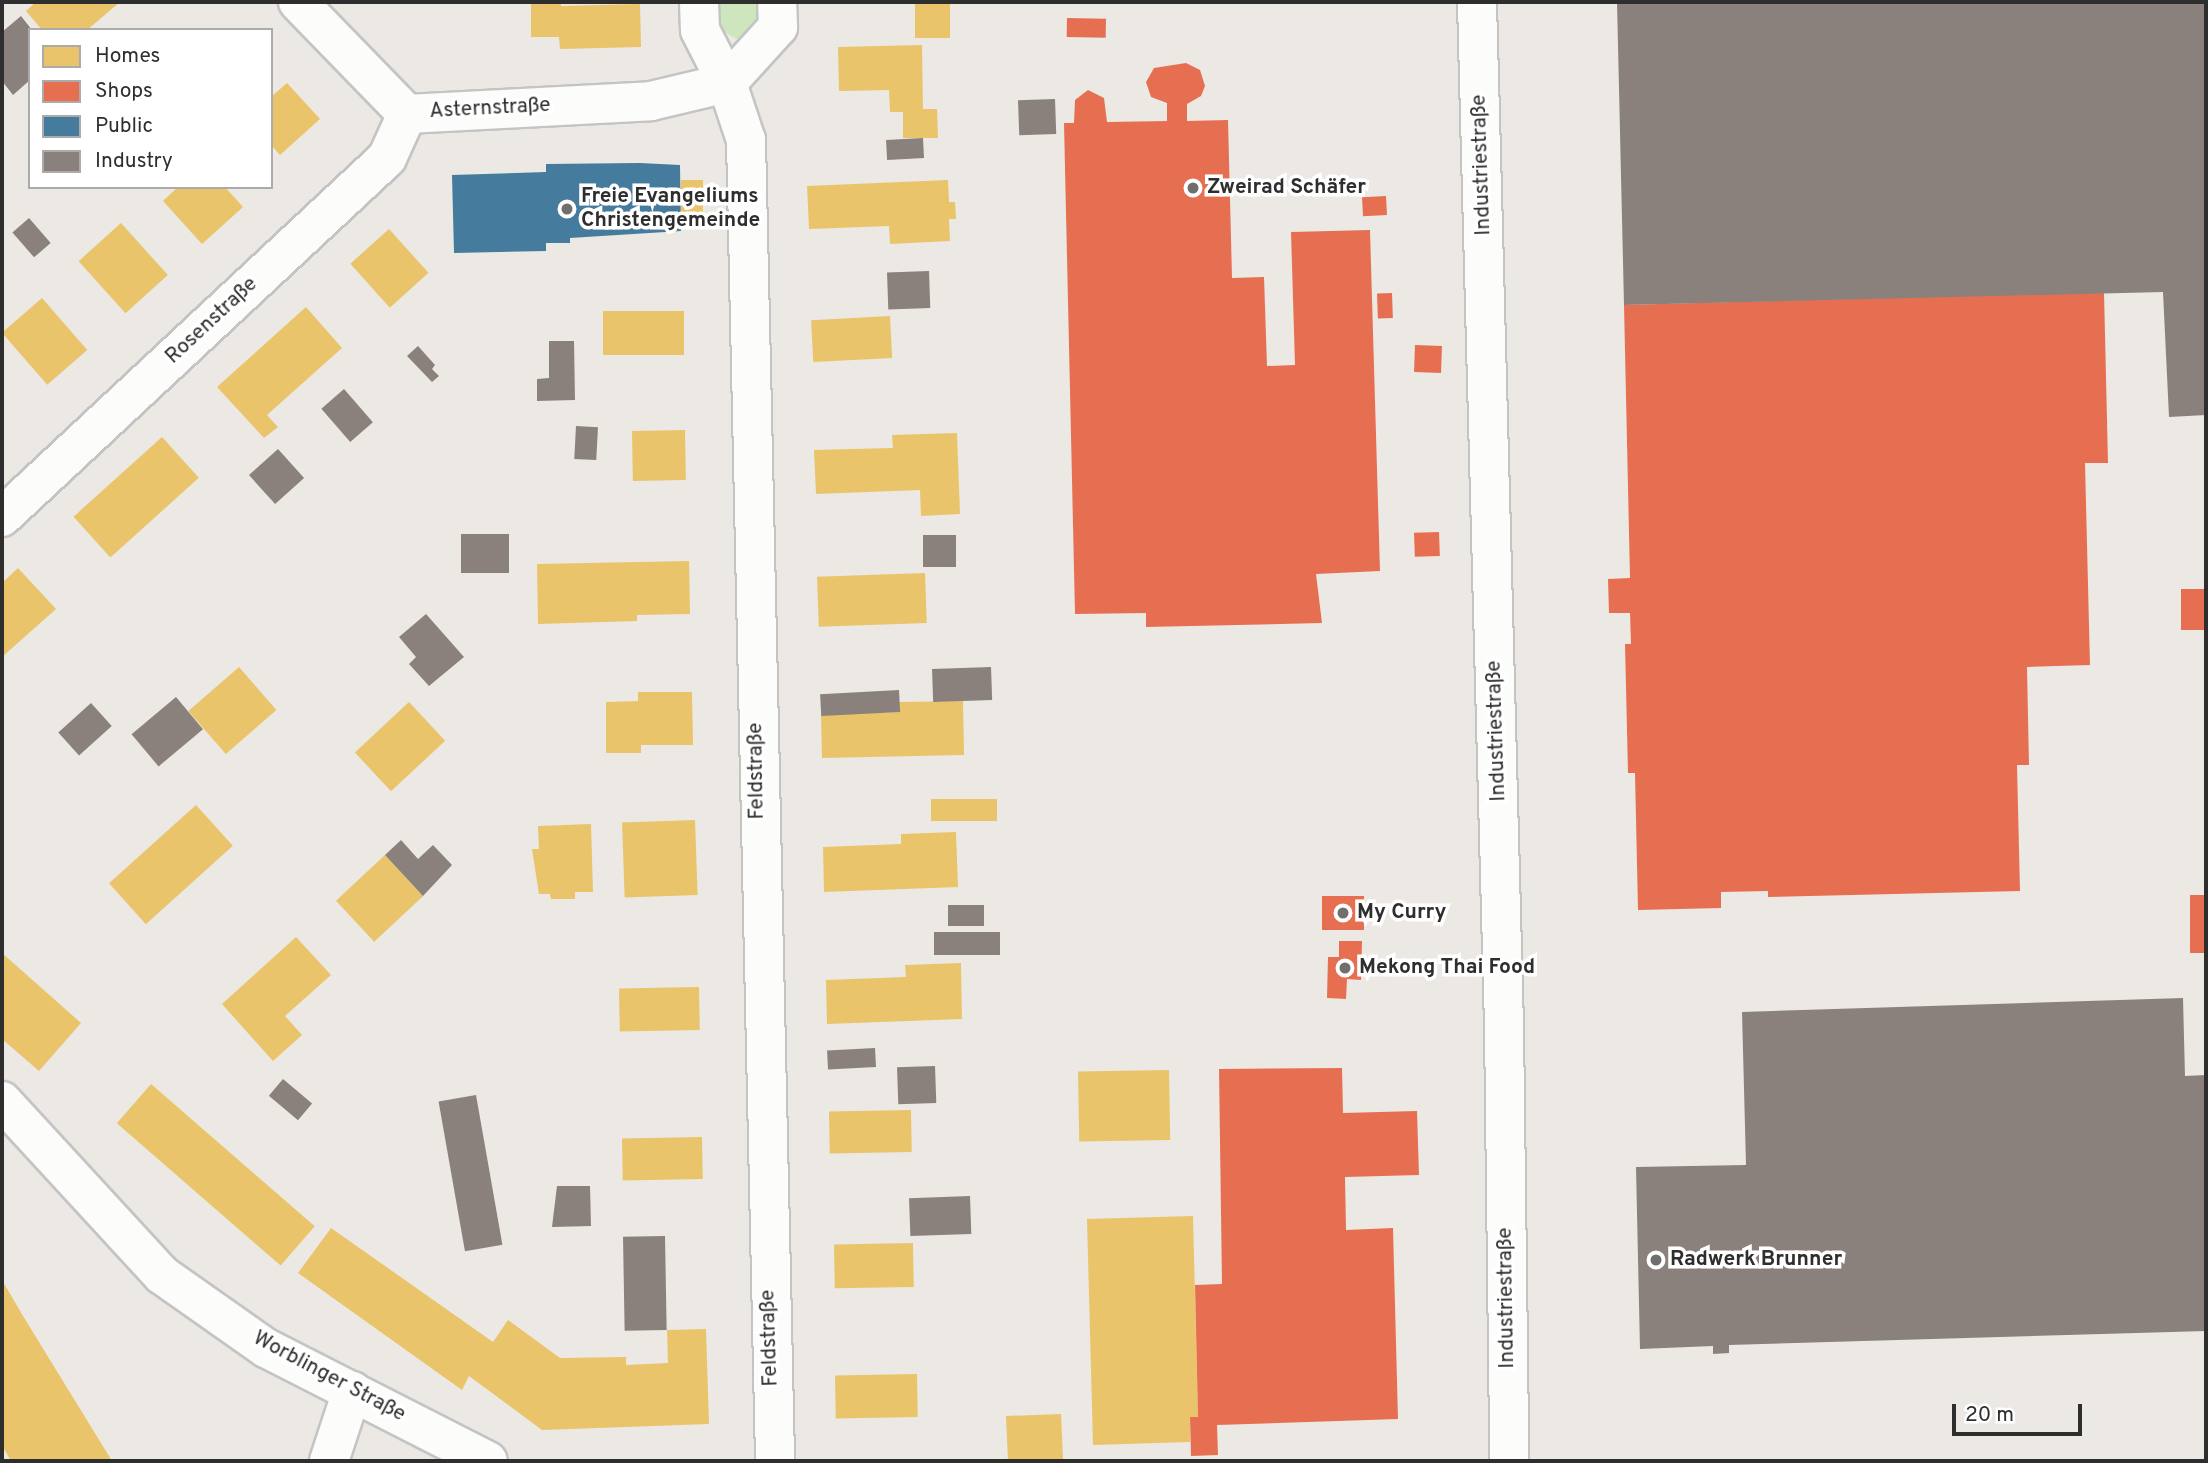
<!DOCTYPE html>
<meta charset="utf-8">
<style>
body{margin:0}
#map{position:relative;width:2208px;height:1463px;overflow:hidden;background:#ece8e4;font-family:Overpass,sans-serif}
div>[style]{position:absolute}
.green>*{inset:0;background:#cee6be}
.homes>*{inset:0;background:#e9c46a;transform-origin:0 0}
.shops>*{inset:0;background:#e76f51;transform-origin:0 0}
.public>*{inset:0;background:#457b9d}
.industry>*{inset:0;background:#8a817c;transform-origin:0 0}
.roads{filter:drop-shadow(2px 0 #c5c4c5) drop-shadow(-2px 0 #c5c4c5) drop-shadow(0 2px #c5c4c5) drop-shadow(0 -2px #c5c4c5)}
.minor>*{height:38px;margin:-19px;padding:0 19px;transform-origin:19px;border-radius:19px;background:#fcfcfb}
.tertiary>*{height:38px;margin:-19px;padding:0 19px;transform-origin:19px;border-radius:19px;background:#fcfcfb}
.dots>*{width:19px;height:19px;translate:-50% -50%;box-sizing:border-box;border:4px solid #fff;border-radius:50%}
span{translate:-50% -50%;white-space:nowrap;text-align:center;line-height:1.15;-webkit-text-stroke:7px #fff;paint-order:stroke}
.street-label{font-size:21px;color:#2e2e2e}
.poi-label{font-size:21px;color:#2e2e2e;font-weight:700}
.left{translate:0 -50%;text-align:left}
.frame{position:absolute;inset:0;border:4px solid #2e2e2e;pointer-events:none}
.legend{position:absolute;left:28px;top:28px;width:245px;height:161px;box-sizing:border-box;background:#fff;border:2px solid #ababab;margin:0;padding:9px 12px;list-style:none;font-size:21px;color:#2e2e2e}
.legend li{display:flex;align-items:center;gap:14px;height:35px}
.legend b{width:35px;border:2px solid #ababab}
.scale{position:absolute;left:1952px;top:1404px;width:130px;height:32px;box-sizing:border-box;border:4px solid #2e2e2e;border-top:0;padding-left:9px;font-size:21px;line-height:24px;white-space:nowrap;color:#2e2e2e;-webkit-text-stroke:5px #fff;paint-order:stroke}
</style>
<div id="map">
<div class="green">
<div style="clip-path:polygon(717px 2px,762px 2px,765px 9px,748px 38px,736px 39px,717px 27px)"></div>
</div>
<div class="homes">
<div style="clip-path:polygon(36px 2px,120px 2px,87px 30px,42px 30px,26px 11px)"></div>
<div style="clip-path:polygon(531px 2px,561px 2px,561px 6px,640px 4px,641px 47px,560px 49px,559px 37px,531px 37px)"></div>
<div style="left:915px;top:2px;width:35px;height:36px"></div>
<div style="clip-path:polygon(922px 45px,923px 109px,937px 109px,938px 138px,903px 138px,903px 112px,890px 112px,889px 90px,839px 91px,838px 47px)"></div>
<div style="clip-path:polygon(287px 83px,320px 119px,280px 155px,271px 145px,271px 97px)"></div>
<div style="left:681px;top:180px;width:22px;height:39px"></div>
<div style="clip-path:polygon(948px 180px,949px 202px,955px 202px,956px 219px,949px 219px,950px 241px,890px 244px,889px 226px,809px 229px,807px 186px)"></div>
<div style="clip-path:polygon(178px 187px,225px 187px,243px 207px,202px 244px,163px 201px)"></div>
<div style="left:121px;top:223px;width:70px;height:57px;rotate:48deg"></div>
<div style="left:389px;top:229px;width:59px;height:52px;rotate:48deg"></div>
<div style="left:42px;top:298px;width:69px;height:53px;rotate:49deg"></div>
<div style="clip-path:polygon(306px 307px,342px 348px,267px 415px,278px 427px,264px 438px,217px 387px)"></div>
<div style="left:684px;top:311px;width:44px;height:81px;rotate:90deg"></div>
<div style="left:890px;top:316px;width:42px;height:79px;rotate:87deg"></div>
<div style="left:685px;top:430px;width:50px;height:53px;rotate:89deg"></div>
<div style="clip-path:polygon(957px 433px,960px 514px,921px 516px,920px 490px,816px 494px,814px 450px,893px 448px,892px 435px)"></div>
<div style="left:162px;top:437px;width:55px;height:119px;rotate:48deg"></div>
<div style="clip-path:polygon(689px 561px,690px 614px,637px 615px,637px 621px,538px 624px,537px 564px)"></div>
<div style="clip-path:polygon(18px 568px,56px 609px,2px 657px,2px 583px)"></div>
<div style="left:925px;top:573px;width:50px;height:108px;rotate:88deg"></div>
<div style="left:239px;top:667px;width:57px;height:67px;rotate:49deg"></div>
<div style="clip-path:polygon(638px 692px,692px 692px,693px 745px,641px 745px,641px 753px,606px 753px,606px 702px,638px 701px)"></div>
<div style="clip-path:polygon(963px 701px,964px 755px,822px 758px,821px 714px,900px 712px,899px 702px)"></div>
<div style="left:409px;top:702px;width:53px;height:74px;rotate:47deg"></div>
<div style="left:997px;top:799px;width:22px;height:66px;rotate:90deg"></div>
<div style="left:196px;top:805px;width:55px;height:117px;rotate:48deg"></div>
<div style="left:695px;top:820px;width:75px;height:73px;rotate:88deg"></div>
<div style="clip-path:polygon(591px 824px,593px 892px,575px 892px,575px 899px,551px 899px,550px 894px,539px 894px,532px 849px,539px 849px,538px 826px)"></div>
<div style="clip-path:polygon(956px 832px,958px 887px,824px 892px,823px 847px,901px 844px,901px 834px)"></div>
<div style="left:385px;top:855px;width:56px;height:67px;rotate:47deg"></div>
<div style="clip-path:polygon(296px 937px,331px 975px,285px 1016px,302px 1035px,273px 1061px,222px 1004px)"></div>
<div style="clip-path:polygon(2px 953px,81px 1023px,39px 1071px,2px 1039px)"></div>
<div style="clip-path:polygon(961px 963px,962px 1019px,827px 1024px,826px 980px,906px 977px,905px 965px)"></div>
<div style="left:699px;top:987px;width:43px;height:80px;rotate:89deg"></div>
<div style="left:1169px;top:1070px;width:70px;height:91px;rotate:89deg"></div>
<div style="left:151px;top:1084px;width:217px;height:52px;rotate:41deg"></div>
<div style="left:911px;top:1110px;width:42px;height:82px;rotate:89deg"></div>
<div style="left:702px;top:1137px;width:42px;height:80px;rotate:89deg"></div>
<div style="clip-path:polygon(1193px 1216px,1198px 1417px,1190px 1417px,1190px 1442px,1093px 1445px,1087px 1219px)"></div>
<div style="clip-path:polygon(331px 1228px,493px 1342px,508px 1320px,560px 1358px,626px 1357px,626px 1365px,668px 1363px,667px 1330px,706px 1329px,709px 1424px,542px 1430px,469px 1376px,462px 1390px,298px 1273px)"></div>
<div style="left:913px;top:1243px;width:44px;height:79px;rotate:89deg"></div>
<div style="clip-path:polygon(2px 1280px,23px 1316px,112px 1461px,11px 1461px,4px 1449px)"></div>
<div style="left:917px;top:1374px;width:43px;height:82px;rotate:89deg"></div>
<div style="clip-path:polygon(1061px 1414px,1063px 1459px,1089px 1461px,1008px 1461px,1006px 1416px)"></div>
</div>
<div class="shops">
<div style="left:1067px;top:18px;width:39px;height:19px;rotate:1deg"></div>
<div style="clip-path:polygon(1186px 63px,1200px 70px,1205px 86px,1201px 96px,1187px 104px,1187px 121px,1228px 120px,1232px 278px,1264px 277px,1267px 366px,1295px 365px,1291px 232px,1370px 230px,1380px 571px,1316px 574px,1322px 623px,1146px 627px,1146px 613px,1075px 614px,1064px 123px,1074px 123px,1075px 100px,1088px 90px,1104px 98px,1107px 122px,1167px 121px,1167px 103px,1151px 97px,1146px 82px,1154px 68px)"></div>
<div style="left:1386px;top:196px;width:19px;height:24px;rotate:87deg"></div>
<div style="clip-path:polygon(2104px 292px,2108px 463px,2085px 463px,2090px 665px,2027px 667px,2029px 765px,2017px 765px,2020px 891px,1768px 897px,1768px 891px,1721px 892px,1721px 908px,1638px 910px,1635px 773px,1628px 773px,1625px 644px,1631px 644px,1630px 613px,1609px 613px,1608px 579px,1630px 578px,1624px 305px)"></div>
<div style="left:1392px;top:293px;width:25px;height:15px;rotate:88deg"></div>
<div style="left:1415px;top:345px;width:27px;height:27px;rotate:2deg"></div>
<div style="left:1439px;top:532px;width:24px;height:25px;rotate:88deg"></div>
<div style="left:2206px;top:589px;width:41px;height:25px;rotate:90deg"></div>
<div style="left:2206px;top:895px;width:58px;height:16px;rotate:90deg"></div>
<div style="left:1322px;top:896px;width:42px;height:34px"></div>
<div style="clip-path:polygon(1339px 941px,1362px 941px,1361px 980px,1347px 979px,1346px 999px,1327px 998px,1328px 957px,1339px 957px)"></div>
<div style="clip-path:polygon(1342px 1068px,1343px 1113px,1417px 1111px,1419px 1175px,1345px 1177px,1346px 1230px,1393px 1228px,1398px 1419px,1217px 1425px,1218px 1455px,1191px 1456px,1190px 1417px,1198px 1417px,1195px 1285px,1222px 1284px,1219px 1069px)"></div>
</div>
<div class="public">
<div style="clip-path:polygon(640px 163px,680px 165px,681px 231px,570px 238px,570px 243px,546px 243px,546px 251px,454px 253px,452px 175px,546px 172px,546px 164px)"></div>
</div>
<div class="industry">
<div style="clip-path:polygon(1617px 2px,2206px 2px,2206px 415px,2169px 417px,2163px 292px,1624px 305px)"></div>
<div style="clip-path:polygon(21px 16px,32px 30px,30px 80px,13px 95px,2px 81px,2px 32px)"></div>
<div style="left:1055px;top:99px;width:35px;height:37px;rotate:88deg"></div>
<div style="left:923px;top:138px;width:20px;height:37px;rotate:87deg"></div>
<div style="left:29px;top:218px;width:33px;height:22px;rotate:49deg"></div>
<div style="left:929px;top:271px;width:37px;height:42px;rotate:88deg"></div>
<div style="clip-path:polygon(549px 341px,574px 341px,575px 400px,537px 401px,537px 379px,549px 378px)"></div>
<div style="clip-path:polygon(418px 346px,435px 365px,432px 369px,439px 376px,432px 382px,407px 356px)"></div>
<div style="left:344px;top:389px;width:44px;height:30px;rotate:49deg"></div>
<div style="left:576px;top:426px;width:22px;height:33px;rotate:3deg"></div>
<div style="left:278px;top:449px;width:39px;height:39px;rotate:48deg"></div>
<div style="left:461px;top:534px;width:48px;height:39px"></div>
<div style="left:923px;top:535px;width:33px;height:32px"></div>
<div style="clip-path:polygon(426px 614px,464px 657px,429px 686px,409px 664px,416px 657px,399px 637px)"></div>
<div style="left:991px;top:667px;width:33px;height:59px;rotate:88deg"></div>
<div style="left:899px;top:690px;width:22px;height:79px;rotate:87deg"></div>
<div style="left:176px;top:697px;width:42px;height:58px;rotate:50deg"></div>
<div style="left:91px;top:703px;width:31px;height:44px;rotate:48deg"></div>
<div style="clip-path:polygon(401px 840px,418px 859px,433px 845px,452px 865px,423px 896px,385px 855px)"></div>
<div style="left:948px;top:905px;width:36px;height:21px"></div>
<div style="left:934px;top:932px;width:66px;height:23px"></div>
<div style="clip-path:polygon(2183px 998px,2185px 1076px,2206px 1075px,2206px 1331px,1729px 1345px,1729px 1353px,1713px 1354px,1713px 1346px,1640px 1349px,1636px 1167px,1746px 1165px,1742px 1012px)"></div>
<div style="left:875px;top:1048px;width:19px;height:48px;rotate:87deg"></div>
<div style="left:935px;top:1066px;width:37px;height:38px;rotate:88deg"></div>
<div style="left:283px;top:1079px;width:38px;height:22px;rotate:40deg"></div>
<div style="left:476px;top:1095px;width:152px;height:38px;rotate:80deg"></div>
<div style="clip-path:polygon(557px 1186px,590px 1186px,591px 1226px,552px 1227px)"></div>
<div style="left:970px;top:1196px;width:38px;height:61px;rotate:88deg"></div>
<div style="left:665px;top:1236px;width:94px;height:42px;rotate:89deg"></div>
</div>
<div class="roads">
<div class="minor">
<div style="left:298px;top:2px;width:156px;rotate:45.8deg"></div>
<div style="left:407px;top:114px;width:244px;rotate:-3deg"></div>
<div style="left:651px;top:101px;width:78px;rotate:-13.3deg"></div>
<div style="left:699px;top:2px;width:28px;rotate:88deg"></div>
<div style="left:700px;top:30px;width:59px;rotate:63deg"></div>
<div style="left:727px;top:83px;width:60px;rotate:71.6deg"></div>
<div style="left:746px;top:140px;width:1321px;rotate:88.74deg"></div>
<div style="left:727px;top:83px;width:76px;rotate:-47.7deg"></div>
<div style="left:778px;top:27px;width:25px;rotate:-92deg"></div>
<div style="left:2px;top:517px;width:526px;rotate:-43deg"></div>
<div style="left:387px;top:158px;width:48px;rotate:-65.6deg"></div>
<div style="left:2px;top:1101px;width:236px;rotate:47.4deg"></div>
<div style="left:162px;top:1275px;width:127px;rotate:35.1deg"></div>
<div style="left:266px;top:1348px;width:249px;rotate:27deg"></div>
<div style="left:329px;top:1461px;width:74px;rotate:-71.8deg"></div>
</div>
<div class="tertiary">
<div style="left:1477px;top:2px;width:1023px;rotate:88.49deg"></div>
<div style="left:1504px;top:1025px;width:436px;rotate:89.3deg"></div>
</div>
</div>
<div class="dots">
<div style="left:1193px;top:188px;background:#706f6e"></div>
<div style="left:567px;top:209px;background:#706f6e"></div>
<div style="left:1343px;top:913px;background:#706f6e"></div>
<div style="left:1345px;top:968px;background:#706f6e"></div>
<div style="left:1656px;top:1260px;background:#706f6e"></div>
</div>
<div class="street-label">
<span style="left:490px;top:109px;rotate:-3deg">Asternstraße</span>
<span style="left:1482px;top:165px;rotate:-92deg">Industriestraße</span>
<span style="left:212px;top:321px;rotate:-43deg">Rosenstraße</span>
<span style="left:1497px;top:731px;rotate:-92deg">Industriestraße</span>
<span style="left:757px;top:771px;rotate:-91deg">Feldstraße</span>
<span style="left:1507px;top:1298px;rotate:-91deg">Industriestraße</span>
<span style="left:770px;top:1338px;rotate:-92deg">Feldstraße</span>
<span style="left:329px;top:1377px;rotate:28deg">Worblinger Straße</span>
</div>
<div class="poi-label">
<span class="left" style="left:1207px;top:188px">Zweirad Schäfer</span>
<span class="left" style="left:581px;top:209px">Freie Evangeliums<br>Christengemeinde</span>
<span class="left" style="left:1357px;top:913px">My Curry</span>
<span class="left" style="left:1359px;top:968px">Mekong Thai Food</span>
<span class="left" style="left:1670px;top:1260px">Radwerk Brunner</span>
</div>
<div class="frame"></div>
<ul class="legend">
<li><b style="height:19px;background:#e9c46a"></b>Homes</li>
<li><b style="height:19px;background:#e76f51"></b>Shops</li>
<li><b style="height:19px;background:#457b9d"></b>Public</li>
<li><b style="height:19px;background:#8a817c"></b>Industry</li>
</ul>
<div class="scale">20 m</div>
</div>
